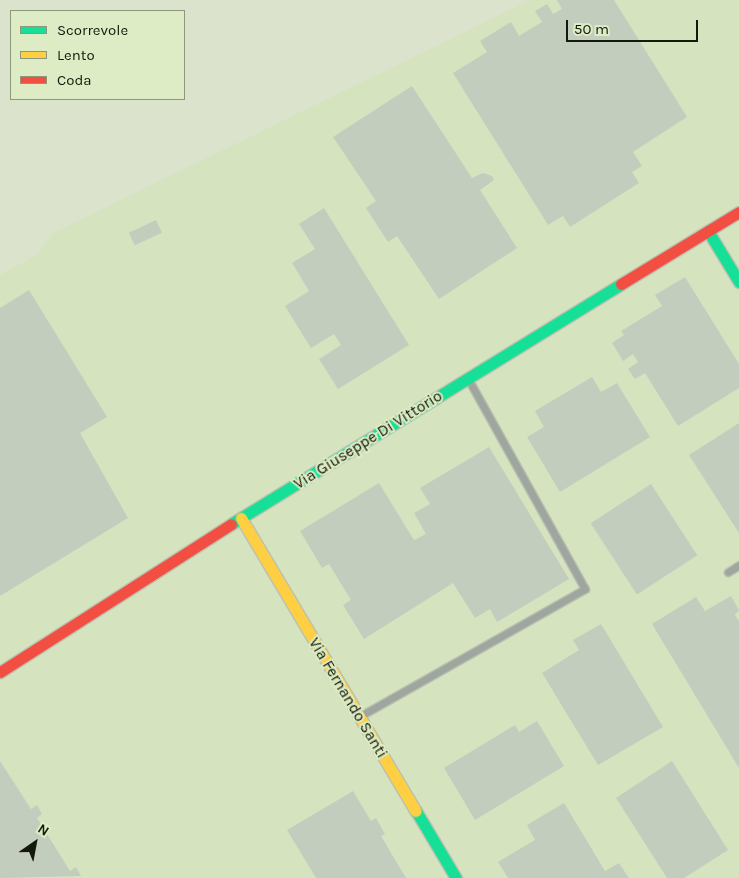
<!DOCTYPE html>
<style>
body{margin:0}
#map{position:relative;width:739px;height:878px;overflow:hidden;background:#dbe3cd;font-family:Karla,sans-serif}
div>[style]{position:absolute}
.built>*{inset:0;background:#d6e3bf}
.building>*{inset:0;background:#c3cdbd;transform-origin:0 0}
.roads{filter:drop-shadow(1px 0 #bac1b0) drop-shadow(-1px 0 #bac1b0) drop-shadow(0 1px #bac1b0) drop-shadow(0 -1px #bac1b0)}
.lane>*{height:7px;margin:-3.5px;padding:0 3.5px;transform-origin:3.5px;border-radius:3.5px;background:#9fa69f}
.fast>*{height:11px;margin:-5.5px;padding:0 5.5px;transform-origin:5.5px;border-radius:5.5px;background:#16e098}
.slow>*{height:11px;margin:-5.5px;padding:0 5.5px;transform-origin:5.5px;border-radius:5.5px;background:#ffcf43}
.jam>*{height:11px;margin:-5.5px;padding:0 5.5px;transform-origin:5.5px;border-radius:5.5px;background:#f24e42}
span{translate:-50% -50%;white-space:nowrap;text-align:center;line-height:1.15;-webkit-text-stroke:4px #ddecc4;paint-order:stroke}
.street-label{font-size:16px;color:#14190b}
.legend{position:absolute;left:10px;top:10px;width:175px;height:90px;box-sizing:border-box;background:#ddecc4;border:1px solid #8d987a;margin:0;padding:6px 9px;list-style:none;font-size:15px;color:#14190b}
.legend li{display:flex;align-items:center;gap:10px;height:25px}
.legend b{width:25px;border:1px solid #8d987a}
.north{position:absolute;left:10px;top:818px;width:50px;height:50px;-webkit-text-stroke:4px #ddecc4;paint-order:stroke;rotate:33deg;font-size:14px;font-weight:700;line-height:20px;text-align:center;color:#14190b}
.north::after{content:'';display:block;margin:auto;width:18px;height:22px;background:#14190b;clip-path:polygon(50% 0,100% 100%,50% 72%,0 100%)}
.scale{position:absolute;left:566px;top:20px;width:132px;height:22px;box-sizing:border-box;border:2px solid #14190b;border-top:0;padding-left:6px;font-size:15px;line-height:18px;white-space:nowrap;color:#14190b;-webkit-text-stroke:4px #ddecc4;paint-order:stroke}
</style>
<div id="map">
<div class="built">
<div style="clip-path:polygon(530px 0,739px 0,739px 878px,0 878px,0 275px,39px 253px,53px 233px)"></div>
</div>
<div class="building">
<div style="clip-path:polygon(557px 0,614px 0,687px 117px,633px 152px,642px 166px,632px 172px,639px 183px,570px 227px,563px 216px,548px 225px,453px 73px,487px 52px,480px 41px,511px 22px,519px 36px,542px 22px,535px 11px,547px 4px,553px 14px,562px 9px)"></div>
<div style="clip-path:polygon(412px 86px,472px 178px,483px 173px,492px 176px,494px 180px,480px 190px,517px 248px,439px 299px,397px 236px,388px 242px,366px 208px,376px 201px,333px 137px)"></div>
<div style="clip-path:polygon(324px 208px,409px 345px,338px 389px,319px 359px,341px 345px,334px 334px,311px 348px,285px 306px,309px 291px,292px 263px,315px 249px,299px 224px)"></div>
<div style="left:156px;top:220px;width:14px;height:30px;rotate:65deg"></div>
<div style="clip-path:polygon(685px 277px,739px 364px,739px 388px,678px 426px,645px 373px,635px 379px,628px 369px,638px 362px,633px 354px,623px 361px,612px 343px,624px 335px,621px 331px,662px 306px,655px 295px)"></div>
<div style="clip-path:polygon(29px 290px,107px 417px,80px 433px,128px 518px,0 596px,0 308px)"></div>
<div style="clip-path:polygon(592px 377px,601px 392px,617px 383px,650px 437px,560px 492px,527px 437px,544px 427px,535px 411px)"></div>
<div style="clip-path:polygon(739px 423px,739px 533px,689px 455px)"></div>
<div style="clip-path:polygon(489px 447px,569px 579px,497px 622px,490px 609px,475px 618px,453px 583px,364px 639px,343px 605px,351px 600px,329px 564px,322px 568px,300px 531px,379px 483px,414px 540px,426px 534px,414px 513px,430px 504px,420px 488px)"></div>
<div style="left:651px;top:484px;width:85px;height:72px;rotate:57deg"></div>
<div style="clip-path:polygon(731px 596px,739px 610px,735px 615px,739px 621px,739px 768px,652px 624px,696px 597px,705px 611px)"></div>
<div style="clip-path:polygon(601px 624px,663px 727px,598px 765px,542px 673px,579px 650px,573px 640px)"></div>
<div style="clip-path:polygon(537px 721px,564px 766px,475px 820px,444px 768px,515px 725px,519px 732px)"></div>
<div style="clip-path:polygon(0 761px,31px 809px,37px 805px,42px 814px,37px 818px,70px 871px,76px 867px,81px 876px,0 878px)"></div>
<div style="clip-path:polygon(672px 761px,728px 850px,684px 878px,667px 878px,616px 798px)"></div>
<div style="clip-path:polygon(353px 791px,371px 821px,376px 818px,385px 834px,381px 836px,406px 878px,316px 878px,287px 830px)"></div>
<div style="clip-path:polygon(564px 803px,605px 871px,619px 863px,629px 878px,508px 878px,498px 862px,535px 840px,527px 825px)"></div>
</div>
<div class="roads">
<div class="lane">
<div style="left:728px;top:572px;width:13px;rotate:-32deg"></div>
<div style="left:362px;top:715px;width:256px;rotate:-29.5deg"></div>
<div style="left:585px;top:589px;width:238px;rotate:-119.1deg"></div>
</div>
<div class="fast">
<div style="left:708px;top:231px;width:60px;rotate:58.7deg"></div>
<div style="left:231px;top:524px;width:458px;rotate:-31.6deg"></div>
<div style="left:416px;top:811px;width:78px;rotate:59.2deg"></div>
</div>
<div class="slow">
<div style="left:241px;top:518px;width:341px;rotate:59.2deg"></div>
</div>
<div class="jam">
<div style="left:621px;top:284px;width:138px;rotate:-31.4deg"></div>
<div style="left:0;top:672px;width:274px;rotate:-32.6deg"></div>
</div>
</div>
<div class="street-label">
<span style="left:368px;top:440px;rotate:-32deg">Via Giuseppe Di Vittorio</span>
<span style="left:348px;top:698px;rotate:59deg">Via Fernando Santi</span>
</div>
<ul class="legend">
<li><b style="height:6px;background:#16e098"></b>Scorrevole</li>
<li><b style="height:6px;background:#ffcf43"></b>Lento</li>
<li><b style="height:6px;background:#f24e42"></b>Coda</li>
</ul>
<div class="north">N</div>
<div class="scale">50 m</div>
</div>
